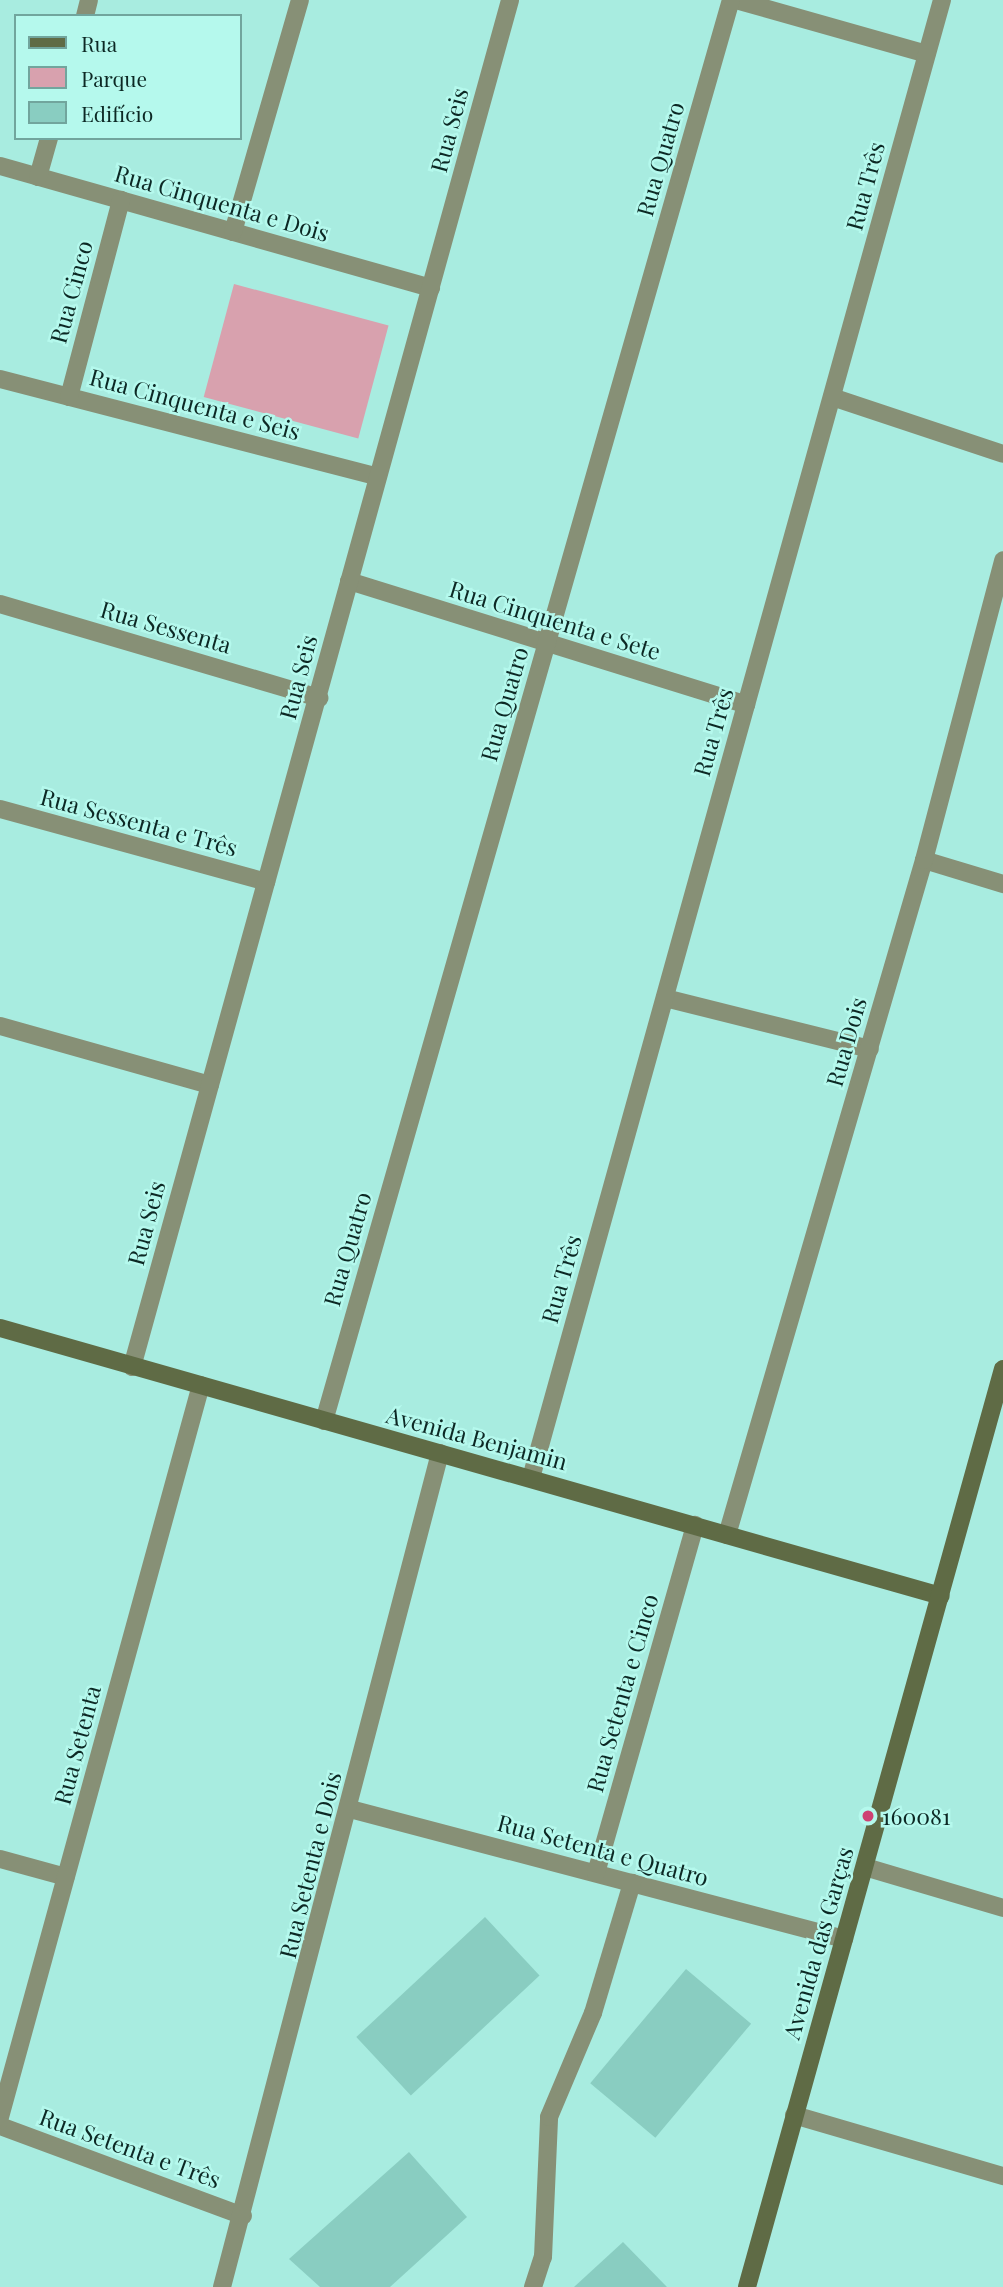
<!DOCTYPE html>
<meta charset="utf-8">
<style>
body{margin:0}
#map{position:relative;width:1003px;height:2287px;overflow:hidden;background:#a8ece0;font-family:"Playfair Display",serif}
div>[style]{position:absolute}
.green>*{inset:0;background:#d8a1ae;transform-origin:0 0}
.building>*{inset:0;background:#89cdc1;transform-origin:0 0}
.street>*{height:18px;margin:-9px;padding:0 9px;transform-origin:9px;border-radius:9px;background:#879076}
.secondary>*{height:18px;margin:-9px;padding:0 9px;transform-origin:9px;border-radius:9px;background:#5f6b45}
.dots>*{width:19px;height:19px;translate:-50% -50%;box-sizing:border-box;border:4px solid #b5f9ed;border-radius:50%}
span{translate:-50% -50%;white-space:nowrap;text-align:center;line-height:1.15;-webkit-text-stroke:5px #b5f9ed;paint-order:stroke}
.street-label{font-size:23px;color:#0c2824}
.poi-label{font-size:23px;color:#0c2824}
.left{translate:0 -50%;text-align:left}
.legend{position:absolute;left:14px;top:14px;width:228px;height:126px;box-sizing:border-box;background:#b5f9ed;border:2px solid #71a59d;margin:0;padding:9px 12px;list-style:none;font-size:21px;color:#0c2824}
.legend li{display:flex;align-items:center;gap:14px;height:35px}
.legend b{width:35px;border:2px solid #71a59d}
</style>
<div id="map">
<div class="green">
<div style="left:234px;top:284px;width:160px;height:117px;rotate:15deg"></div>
</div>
<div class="building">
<div style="left:485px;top:1917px;width:80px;height:176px;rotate:47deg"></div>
<div style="left:686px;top:1969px;width:85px;height:149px;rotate:40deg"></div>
<div style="clip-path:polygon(409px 2152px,467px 2217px,390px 2287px,320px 2287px,289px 2259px)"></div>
<div style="clip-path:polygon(623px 2242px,667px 2287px,574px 2287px)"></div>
</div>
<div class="street">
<div style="left:736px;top:0;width:198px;rotate:15.8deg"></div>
<div style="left:85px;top:16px;width:16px;rotate:-76deg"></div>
<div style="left:0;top:166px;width:448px;rotate:15.8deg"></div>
<div style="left:38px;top:177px;width:41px;rotate:-74.2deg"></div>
<div style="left:233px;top:232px;width:241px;rotate:-73.9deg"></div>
<div style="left:0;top:379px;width:390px;rotate:14.5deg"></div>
<div style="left:69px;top:397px;width:204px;rotate:-75.2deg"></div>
<div style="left:832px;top:397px;width:180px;rotate:18.4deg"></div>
<div style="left:349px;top:581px;width:416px;rotate:17.3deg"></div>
<div style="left:0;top:604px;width:333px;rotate:16.4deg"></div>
<div style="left:0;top:809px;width:276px;rotate:15.3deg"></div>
<div style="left:924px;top:860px;width:83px;rotate:16.9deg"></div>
<div style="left:665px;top:998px;width:211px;rotate:14deg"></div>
<div style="left:0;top:1026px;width:218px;rotate:15.7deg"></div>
<div style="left:132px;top:1367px;width:1418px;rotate:-74.54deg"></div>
<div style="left:324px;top:1421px;width:1478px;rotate:-74.02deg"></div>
<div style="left:531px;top:1478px;width:1534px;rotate:-74.46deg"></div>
<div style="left:727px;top:1535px;width:703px;rotate:-73.73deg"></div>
<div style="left:924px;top:860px;width:310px;rotate:-75.2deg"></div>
<div style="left:350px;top:1809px;width:511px;rotate:14.74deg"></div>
<div style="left:0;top:1859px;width:68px;rotate:15.3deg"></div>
<div style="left:865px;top:1867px;width:144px;rotate:16.5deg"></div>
<div style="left:596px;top:1873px;width:362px;rotate:-74.1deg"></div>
<div style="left:794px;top:2115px;width:218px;rotate:16.3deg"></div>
<div style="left:0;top:2117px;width:759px;rotate:-74.65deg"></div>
<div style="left:0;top:2126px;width:259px;rotate:20.3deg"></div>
<div style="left:222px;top:2287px;width:862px;rotate:-75.35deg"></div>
<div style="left:533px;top:2287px;width:32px;rotate:-72deg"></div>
<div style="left:543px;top:2257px;width:140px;rotate:-87.5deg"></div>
<div style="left:549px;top:2117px;width:113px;rotate:-67.1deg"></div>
<div style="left:593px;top:2013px;width:136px;rotate:-73.3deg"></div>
</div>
<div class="secondary">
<div style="left:0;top:1328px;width:978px;rotate:15.9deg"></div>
<div style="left:747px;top:2287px;width:953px;rotate:-74.42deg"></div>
</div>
<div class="dots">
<div style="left:868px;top:1816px;background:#ce4273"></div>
</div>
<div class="street-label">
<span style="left:449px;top:130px;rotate:-75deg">Rua Seis</span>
<span style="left:660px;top:159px;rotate:-74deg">Rua Quatro</span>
<span style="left:865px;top:186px;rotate:-75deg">Rua Três</span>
<span style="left:222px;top:203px;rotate:16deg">Rua Cinquenta e Dois</span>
<span style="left:71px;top:292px;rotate:-75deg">Rua Cinco</span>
<span style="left:195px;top:404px;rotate:15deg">Rua Cinquenta e Seis</span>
<span style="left:555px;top:620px;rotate:17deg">Rua Cinquenta e Sete</span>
<span style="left:166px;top:627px;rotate:16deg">Rua Sessenta</span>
<span style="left:298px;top:677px;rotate:-75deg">Rua Seis</span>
<span style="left:504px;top:704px;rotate:-74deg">Rua Quatro</span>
<span style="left:713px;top:732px;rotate:-74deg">Rua Três</span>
<span style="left:139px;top:822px;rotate:15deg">Rua Sessenta e Três</span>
<span style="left:846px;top:1042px;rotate:-74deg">Rua Dois</span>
<span style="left:146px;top:1223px;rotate:-75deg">Rua Seis</span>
<span style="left:347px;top:1249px;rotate:-74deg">Rua Quatro</span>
<span style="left:561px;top:1279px;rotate:-74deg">Rua Três</span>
<span style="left:477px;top:1438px;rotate:15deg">Avenida Benjamin</span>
<span style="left:622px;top:1693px;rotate:-74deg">Rua Setenta e Cinco</span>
<span style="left:77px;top:1745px;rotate:-75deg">Rua Setenta</span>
<span style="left:603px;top:1850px;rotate:15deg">Rua Setenta e Quatro</span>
<span style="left:310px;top:1865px;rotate:-76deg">Rua Setenta e Dois</span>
<span style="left:818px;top:1943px;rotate:-74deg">Avenida das Garças</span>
<span style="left:130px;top:2148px;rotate:20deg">Rua Setenta e Três</span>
</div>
<div class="poi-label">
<span class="left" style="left:882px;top:1816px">160081</span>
</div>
<ul class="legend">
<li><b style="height:9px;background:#5f6b45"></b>Rua</li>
<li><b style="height:19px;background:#d8a1ae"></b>Parque</li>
<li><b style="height:19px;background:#89cdc1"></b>Edifício</li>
</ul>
</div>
